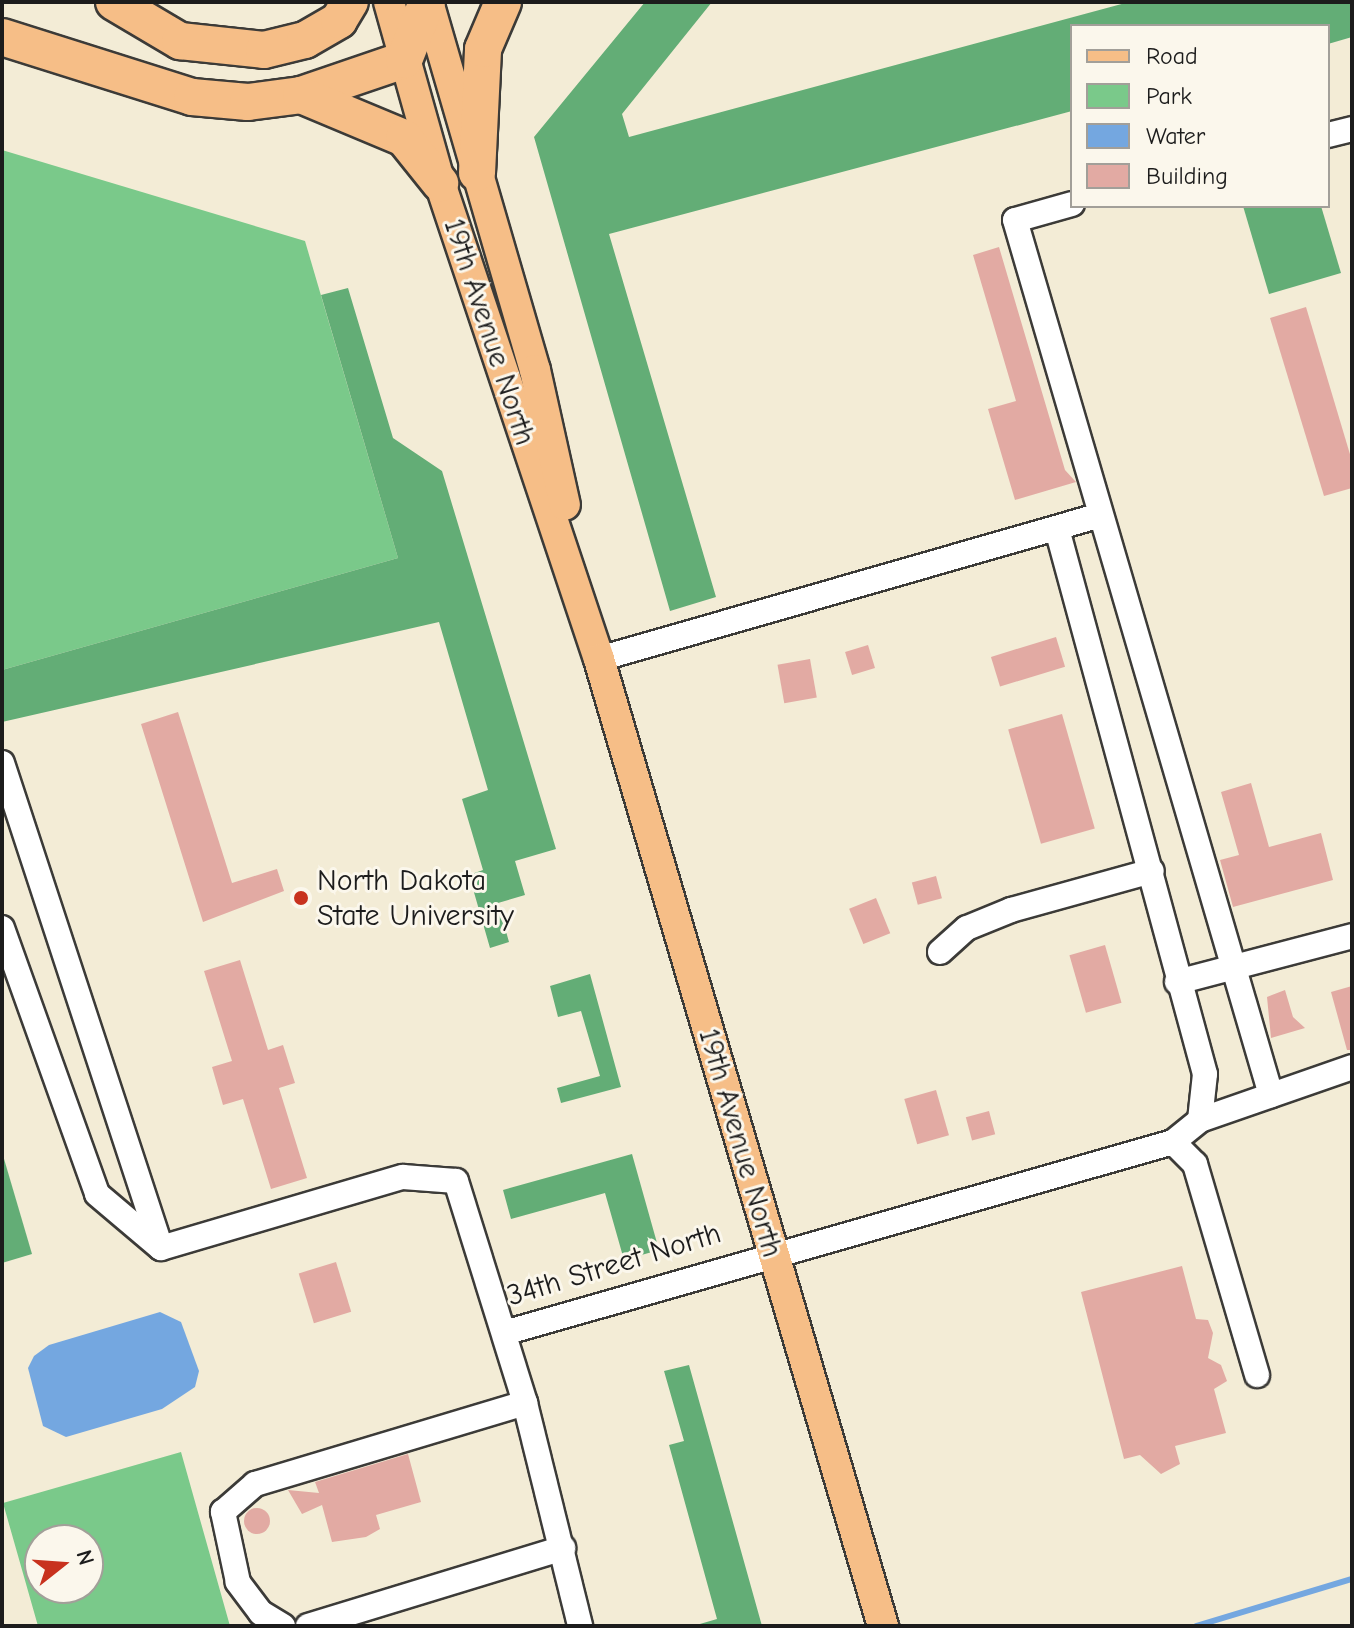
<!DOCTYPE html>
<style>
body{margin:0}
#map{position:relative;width:1354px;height:1628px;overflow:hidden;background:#f3ecd6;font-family:"Comic Neue",sans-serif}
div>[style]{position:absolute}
.green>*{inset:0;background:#7ac98a}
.forest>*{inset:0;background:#63ad76}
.water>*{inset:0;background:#74a7e0}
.stream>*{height:6px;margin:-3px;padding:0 3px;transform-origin:3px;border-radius:3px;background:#74a7e0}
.building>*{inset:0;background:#e2aaa3;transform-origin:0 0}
.round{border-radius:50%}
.roads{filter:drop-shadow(2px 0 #3c3b38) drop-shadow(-2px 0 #3c3b38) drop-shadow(0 2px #3c3b38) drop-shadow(0 -2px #3c3b38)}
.minor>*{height:24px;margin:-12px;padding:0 12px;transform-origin:12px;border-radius:12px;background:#fff}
.major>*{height:30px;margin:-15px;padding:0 15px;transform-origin:15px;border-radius:15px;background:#f6be87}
.highway>*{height:36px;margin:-18px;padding:0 18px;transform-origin:18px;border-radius:18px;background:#f6be87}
.dots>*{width:22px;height:22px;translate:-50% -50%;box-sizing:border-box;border:4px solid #fbf7ec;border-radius:50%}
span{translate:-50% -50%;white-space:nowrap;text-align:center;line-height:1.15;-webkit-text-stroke:6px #fbf7ec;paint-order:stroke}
.street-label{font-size:30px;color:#1c1c1c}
.poi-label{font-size:30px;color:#1c1c1c}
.left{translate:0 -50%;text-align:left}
.frame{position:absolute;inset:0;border:4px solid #1c1c1c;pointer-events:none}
.legend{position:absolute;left:1070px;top:24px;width:260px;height:184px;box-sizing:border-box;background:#fbf7ec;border:2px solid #a29f99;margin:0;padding:10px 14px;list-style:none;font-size:24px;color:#1c1c1c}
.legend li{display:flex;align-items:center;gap:16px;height:40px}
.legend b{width:40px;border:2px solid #a29f99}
.north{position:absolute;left:24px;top:1524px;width:80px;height:80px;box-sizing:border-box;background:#fbf7ec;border:2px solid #a29f99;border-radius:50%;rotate:73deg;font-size:22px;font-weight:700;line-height:32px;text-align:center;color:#1c1c1c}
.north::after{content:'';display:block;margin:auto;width:28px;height:36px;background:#c8321e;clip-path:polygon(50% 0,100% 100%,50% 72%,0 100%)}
</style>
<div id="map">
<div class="green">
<div style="clip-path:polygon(2px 150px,305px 241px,398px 558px,2px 670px)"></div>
<div style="clip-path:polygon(evenodd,181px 1452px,230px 1626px,38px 1626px,3px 1503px,181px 1452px,40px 1540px,88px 1540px,88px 1588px,40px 1588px,40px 1540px)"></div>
</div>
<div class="forest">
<div style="clip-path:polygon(645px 2px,712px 2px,622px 114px,629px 137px,1129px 2px,1352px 2px,1352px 37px,1328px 44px,1328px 26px,1072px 26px,1072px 111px,609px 234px,716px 597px,670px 611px,534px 137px)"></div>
<div style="clip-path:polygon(1243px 206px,1321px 206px,1341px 273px,1269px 294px)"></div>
<div style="clip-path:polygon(348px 288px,393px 438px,442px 471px,556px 849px,515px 861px,525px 895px,498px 903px,509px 942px,490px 948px,469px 875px,483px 870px,462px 799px,488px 790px,439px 622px,2px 722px,2px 670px,398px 558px,321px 295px)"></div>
<div style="clip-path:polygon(590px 974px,621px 1087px,561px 1103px,557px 1088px,600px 1076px,581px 1011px,558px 1017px,550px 986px)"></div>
<div style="clip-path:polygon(2px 1152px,32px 1254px,2px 1263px)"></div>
<div style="clip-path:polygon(632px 1154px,659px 1250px,624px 1260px,605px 1193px,511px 1219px,503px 1190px)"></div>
<div style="clip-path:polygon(689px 1365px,762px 1626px,693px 1626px,717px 1619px,669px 1445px,684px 1441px,664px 1371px)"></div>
</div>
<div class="water">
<div style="clip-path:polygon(160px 1312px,181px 1322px,199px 1371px,195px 1387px,162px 1409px,66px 1437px,43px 1426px,28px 1368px,34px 1356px,49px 1345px)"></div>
</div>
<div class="stream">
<div style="left:1196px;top:1626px;width:163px;rotate:-16.8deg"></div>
</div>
<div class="building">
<div style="clip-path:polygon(999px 247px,1065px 470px,1076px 482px,1015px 500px,988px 409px,1016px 401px,973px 255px)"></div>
<div style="clip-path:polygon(1306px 307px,1352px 461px,1352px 488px,1324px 496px,1270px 318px)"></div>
<div style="left:1056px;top:637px;width:31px;height:68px;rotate:73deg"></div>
<div style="left:868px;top:645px;width:24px;height:24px;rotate:73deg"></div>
<div style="left:810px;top:659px;width:39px;height:33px;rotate:80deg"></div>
<div style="clip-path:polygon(178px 712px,232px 883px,277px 869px,284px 891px,203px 922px,141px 724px)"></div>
<div style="left:1062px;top:714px;width:119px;height:56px;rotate:74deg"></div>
<div style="clip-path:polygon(1251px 783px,1269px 847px,1321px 833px,1333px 880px,1233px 907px,1220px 860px,1239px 855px,1221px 792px)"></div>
<div style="left:936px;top:876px;width:23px;height:25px;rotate:75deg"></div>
<div style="left:876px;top:898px;width:38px;height:29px;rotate:68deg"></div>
<div style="left:1105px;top:945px;width:60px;height:37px;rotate:74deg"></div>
<div style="clip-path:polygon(240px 960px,268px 1050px,283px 1045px,295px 1083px,279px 1088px,307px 1178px,271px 1189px,243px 1099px,223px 1105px,212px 1067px,232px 1061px,204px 971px)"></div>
<div style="clip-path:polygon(1352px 986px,1352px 1050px,1347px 1050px,1331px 992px)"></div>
<div style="clip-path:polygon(1285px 990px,1293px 1017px,1305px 1028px,1271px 1038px,1267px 997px)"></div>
<div style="left:936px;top:1090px;width:47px;height:33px;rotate:74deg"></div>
<div style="left:989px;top:1111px;width:24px;height:24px;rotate:75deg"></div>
<div style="left:336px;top:1262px;width:52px;height:39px;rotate:73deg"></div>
<div style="clip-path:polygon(1182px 1266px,1196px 1319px,1208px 1320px,1213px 1333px,1208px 1358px,1221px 1365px,1227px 1381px,1214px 1389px,1226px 1433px,1175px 1446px,1180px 1464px,1161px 1474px,1140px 1455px,1124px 1459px,1081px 1292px)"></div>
<div style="clip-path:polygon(408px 1454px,421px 1502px,376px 1515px,380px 1529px,366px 1537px,332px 1542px,322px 1505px,302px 1514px,288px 1490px,319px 1493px,315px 1482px)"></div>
<div class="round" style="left:244px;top:1508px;width:26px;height:26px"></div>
</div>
<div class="roads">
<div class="minor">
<div style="left:1328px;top:135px;width:25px;rotate:-14deg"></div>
<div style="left:1072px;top:204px;width:59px;rotate:164.3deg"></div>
<div style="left:1015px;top:220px;width:912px;rotate:73.69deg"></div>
<div style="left:599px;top:659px;width:522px;rotate:-16.01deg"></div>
<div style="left:2px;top:763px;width:510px;rotate:71.85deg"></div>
<div style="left:2px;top:928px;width:282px;rotate:70.3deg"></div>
<div style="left:97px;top:1194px;width:84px;rotate:40.2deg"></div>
<div style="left:940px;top:952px;width:36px;rotate:-42deg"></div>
<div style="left:967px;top:928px;width:48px;rotate:-22.2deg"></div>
<div style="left:1011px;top:910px;width:146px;rotate:-15.5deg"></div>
<div style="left:1177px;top:982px;width:181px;rotate:-14.7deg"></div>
<div style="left:1200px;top:1120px;width:161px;rotate:-19.2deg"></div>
<div style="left:1173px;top:1142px;width:31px;rotate:45deg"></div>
<div style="left:1195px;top:1164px;width:220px;rotate:73.6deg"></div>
<div style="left:161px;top:1248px;width:252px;rotate:-16.4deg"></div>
<div style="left:403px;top:1177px;width:53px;rotate:4.3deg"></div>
<div style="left:456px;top:1181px;width:232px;rotate:72.7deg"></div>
<div style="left:525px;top:1403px;width:230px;rotate:76.1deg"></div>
<div style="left:504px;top:1333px;width:696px;rotate:-15.93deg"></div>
<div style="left:1173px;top:1142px;width:35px;rotate:-39deg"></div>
<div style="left:1200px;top:1120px;width:46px;rotate:-83.8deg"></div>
<div style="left:1205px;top:1074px;width:565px;rotate:-105.19deg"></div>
<div style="left:283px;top:1626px;width:26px;rotate:-149deg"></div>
<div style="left:261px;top:1613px;width:39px;rotate:-127deg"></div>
<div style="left:238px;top:1582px;width:72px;rotate:-102.1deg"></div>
<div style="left:223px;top:1512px;width:43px;rotate:-41.2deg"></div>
<div style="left:255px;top:1484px;width:282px;rotate:-16.7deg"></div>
<div style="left:308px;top:1626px;width:267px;rotate:-17deg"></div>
</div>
<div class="major">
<div style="left:389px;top:2px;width:188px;rotate:74.3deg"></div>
<div style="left:440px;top:183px;width:502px;rotate:71.53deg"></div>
<div style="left:599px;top:659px;width:1008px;rotate:73.63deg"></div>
<div style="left:428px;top:2px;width:383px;rotate:73.8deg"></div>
<div style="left:535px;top:370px;width:138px;rotate:77.5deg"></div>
</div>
<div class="highway">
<div style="left:114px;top:2px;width:77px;rotate:30.6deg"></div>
<div style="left:180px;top:41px;width:84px;rotate:6.1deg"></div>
<div style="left:264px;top:50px;width:42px;rotate:-13.7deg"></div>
<div style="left:305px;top:40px;width:39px;rotate:-30deg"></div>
<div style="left:339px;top:20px;width:21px;rotate:-59deg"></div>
<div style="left:2px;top:37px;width:199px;rotate:17.5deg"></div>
<div style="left:192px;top:97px;width:56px;rotate:5.1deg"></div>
<div style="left:248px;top:102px;width:53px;rotate:-7.5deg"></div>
<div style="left:301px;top:95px;width:109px;rotate:-18.8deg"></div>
<div style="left:404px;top:60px;width:62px;rotate:-68.4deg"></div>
<div style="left:301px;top:95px;width:112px;rotate:22.7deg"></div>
<div style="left:404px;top:138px;width:58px;rotate:51.3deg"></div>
<div style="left:477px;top:173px;width:124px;rotate:-87.2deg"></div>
<div style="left:483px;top:49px;width:51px;rotate:-66.9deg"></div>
</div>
</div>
<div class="dots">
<div style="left:301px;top:898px;background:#c8321e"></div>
</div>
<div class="street-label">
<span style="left:489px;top:332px;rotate:72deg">19th Avenue North</span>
<span style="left:740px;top:1143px;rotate:74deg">19th Avenue North</span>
<span style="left:614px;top:1265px;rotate:-17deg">34th Street North</span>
</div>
<div class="poi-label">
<span class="left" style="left:317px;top:898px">North Dakota<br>State University</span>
</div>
<div class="frame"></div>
<ul class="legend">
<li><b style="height:10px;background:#f6be87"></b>Road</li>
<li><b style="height:22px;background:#7ac98a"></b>Park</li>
<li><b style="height:22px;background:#74a7e0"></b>Water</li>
<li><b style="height:22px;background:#e2aaa3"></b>Building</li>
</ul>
<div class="north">N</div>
</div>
